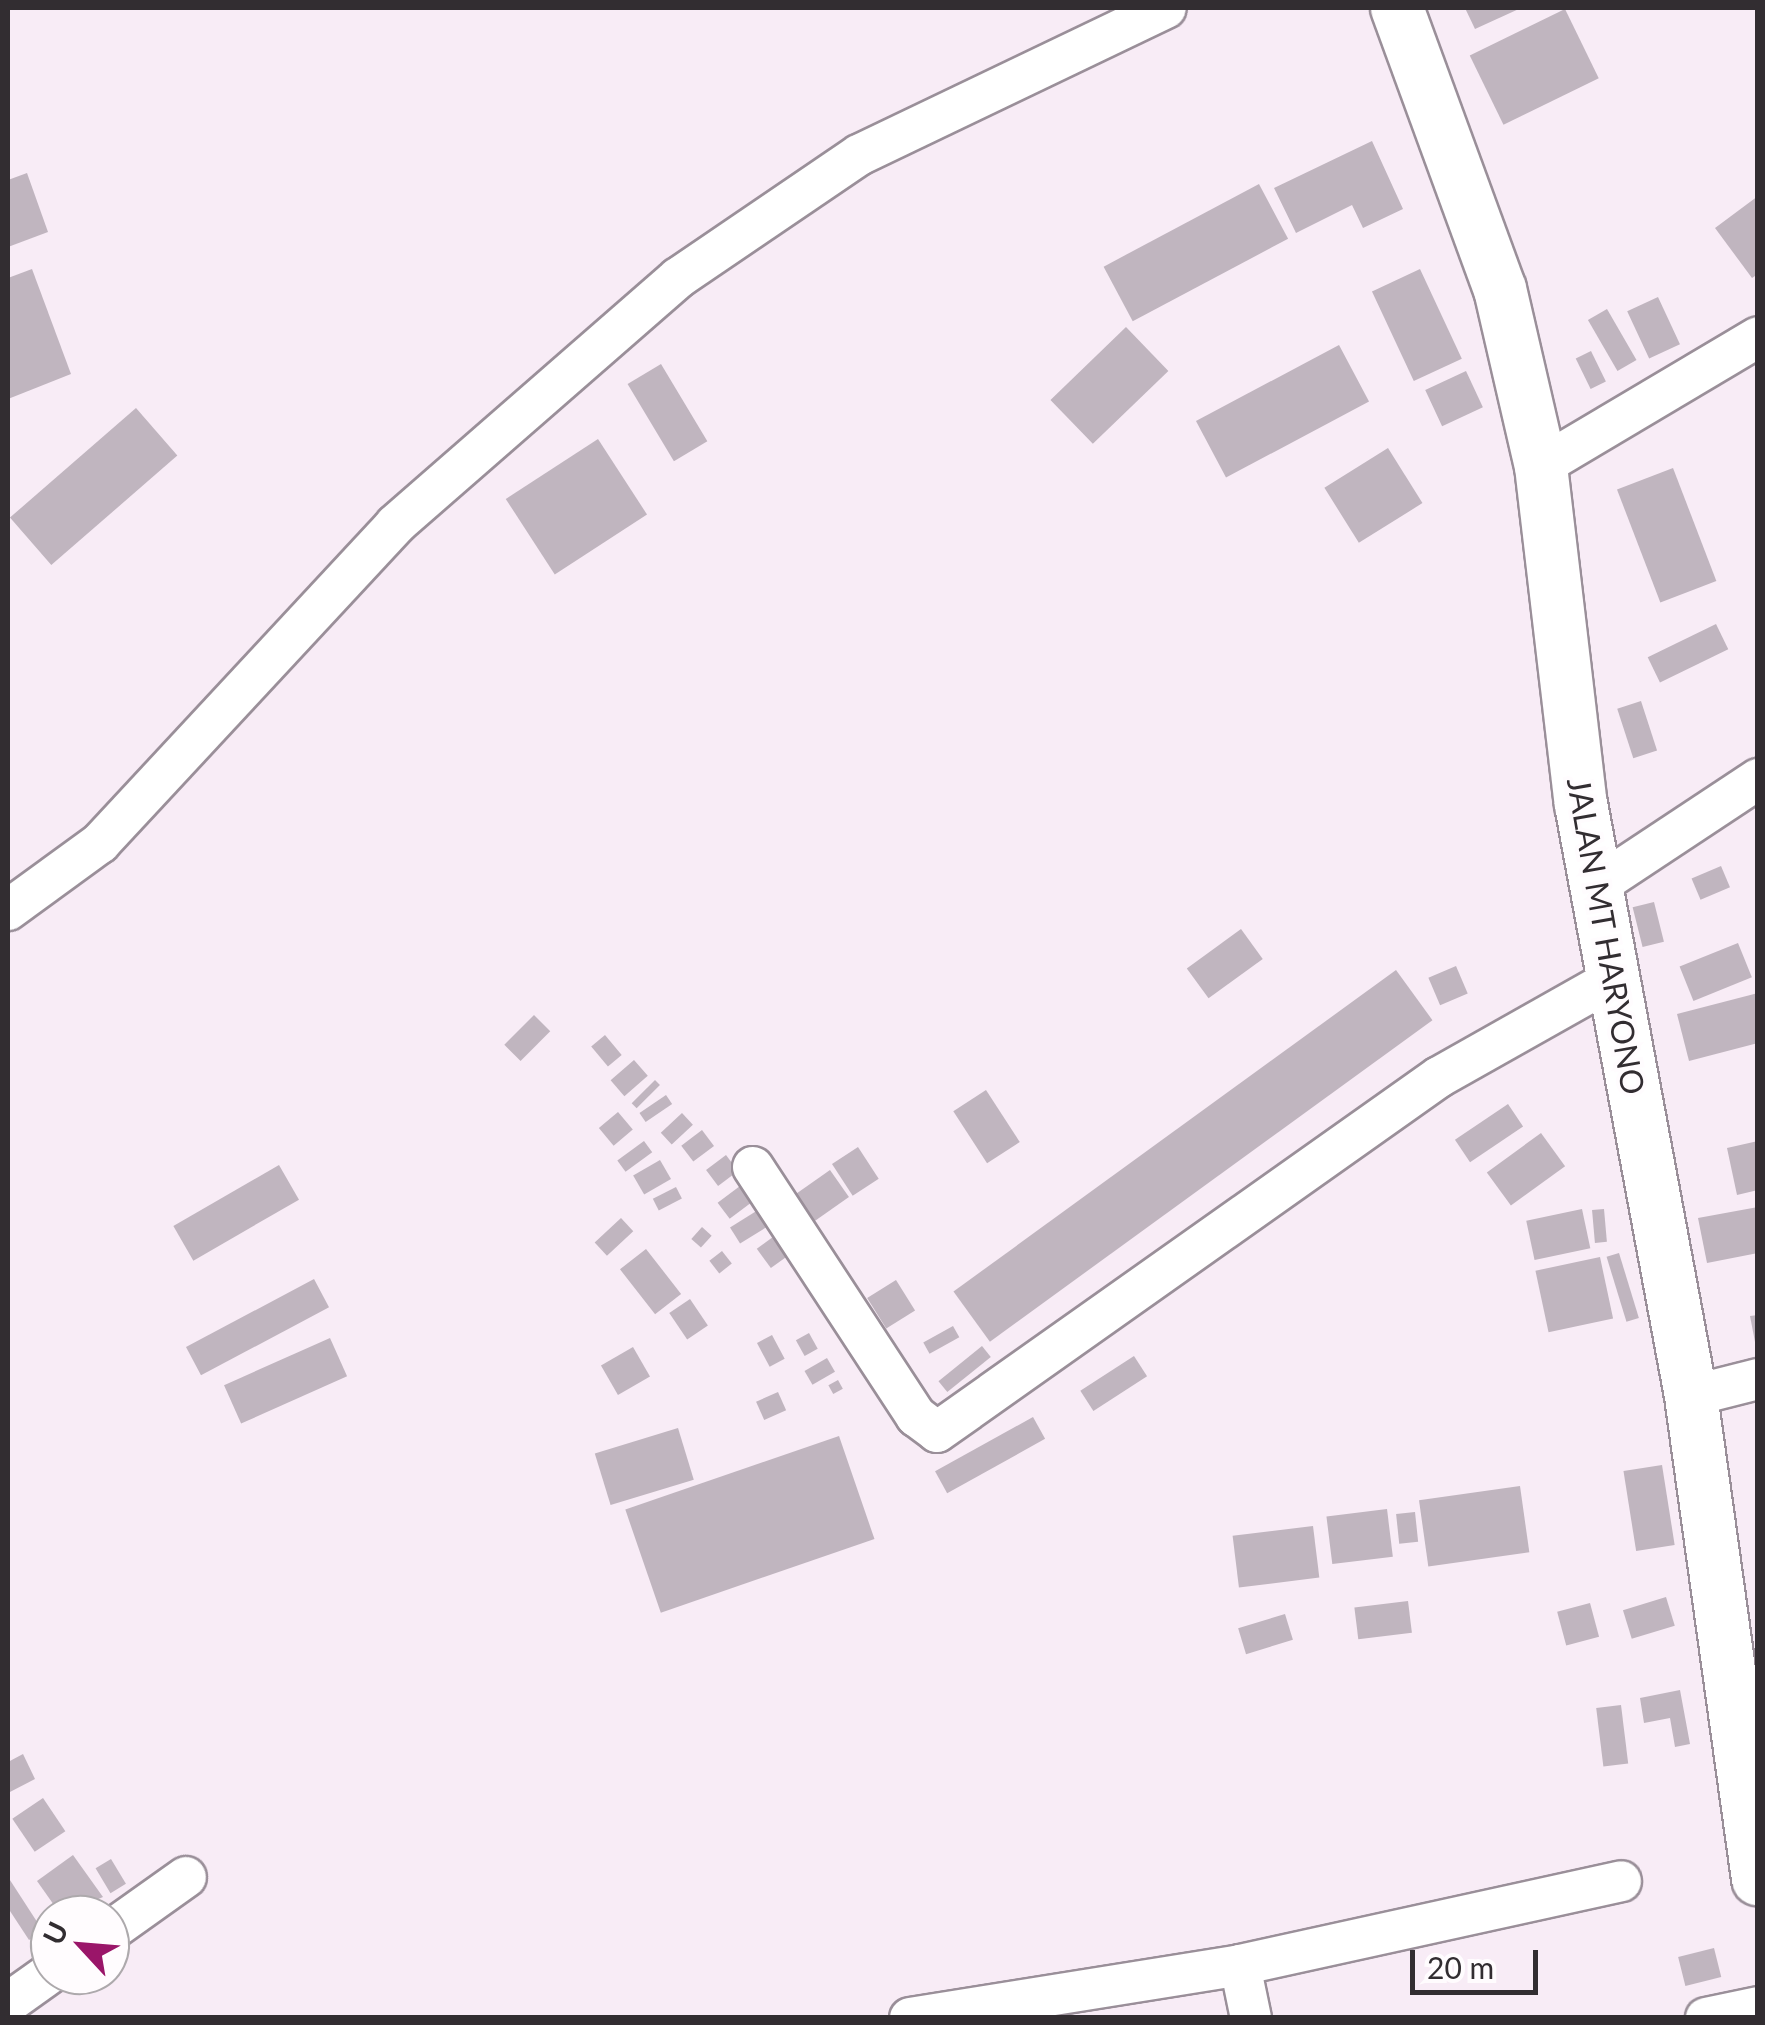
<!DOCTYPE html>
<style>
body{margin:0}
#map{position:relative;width:1765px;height:2025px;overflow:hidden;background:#f8ecf6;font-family:Lato,sans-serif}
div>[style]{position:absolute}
.building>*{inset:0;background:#c0b5bf;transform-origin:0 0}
.roads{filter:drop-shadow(2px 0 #9a8f99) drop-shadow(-2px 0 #9a8f99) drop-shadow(0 2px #9a8f99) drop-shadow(0 -2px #9a8f99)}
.minor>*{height:40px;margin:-20px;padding:0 20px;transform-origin:20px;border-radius:20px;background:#fff}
.major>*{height:52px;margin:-26px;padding:0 26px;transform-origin:26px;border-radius:26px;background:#fff}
span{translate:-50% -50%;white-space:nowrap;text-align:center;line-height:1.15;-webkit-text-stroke:8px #fffcfe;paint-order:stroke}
.street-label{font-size:32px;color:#322d31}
.frame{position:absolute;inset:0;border:10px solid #322d31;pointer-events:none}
.north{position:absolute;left:30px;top:1895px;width:100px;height:100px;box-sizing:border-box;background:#fffcfe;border:2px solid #ada9ac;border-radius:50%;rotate:296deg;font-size:28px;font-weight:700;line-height:40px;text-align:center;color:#322d31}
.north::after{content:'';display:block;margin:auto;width:35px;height:45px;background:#9a1569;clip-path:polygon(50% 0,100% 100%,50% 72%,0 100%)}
.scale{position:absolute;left:1410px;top:1950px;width:128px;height:45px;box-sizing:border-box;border:5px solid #322d31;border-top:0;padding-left:12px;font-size:30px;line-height:35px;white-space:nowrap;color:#322d31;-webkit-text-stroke:8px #fffcfe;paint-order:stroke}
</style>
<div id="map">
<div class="building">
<div style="clip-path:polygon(1465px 8px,1521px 8px,1475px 29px)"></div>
<div style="left:1565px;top:9px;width:77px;height:106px;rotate:64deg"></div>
<div style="clip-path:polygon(1372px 141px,1403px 209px,1363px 228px,1352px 205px,1296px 233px,1274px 188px)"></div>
<div style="clip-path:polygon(27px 173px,48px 232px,8px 247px,8px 180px)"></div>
<div style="left:1259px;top:184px;width:62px;height:176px;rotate:62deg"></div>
<div style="clip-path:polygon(1758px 196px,1758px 274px,1752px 278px,1715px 228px)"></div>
<div style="clip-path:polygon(32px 269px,71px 374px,8px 399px,8px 278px)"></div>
<div style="left:1420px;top:269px;width:99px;height:53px;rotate:65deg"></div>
<div style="left:1658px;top:297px;width:52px;height:34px;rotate:65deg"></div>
<div style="left:1607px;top:309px;width:59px;height:22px;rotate:60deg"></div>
<div style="left:1126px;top:327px;width:61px;height:105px;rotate:46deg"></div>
<div style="left:1339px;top:345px;width:64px;height:162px;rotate:62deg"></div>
<div style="left:1591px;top:351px;width:34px;height:17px;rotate:64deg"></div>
<div style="left:661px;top:364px;width:90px;height:39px;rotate:59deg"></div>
<div style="left:1466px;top:371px;width:40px;height:45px;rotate:65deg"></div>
<div style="left:136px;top:408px;width:63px;height:167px;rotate:49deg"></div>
<div style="left:598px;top:439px;width:90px;height:110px;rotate:57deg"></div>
<div style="left:1388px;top:448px;width:65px;height:75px;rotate:58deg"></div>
<div style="left:1673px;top:468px;width:121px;height:60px;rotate:69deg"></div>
<div style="left:1716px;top:624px;width:28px;height:76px;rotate:64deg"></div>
<div style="left:1641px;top:701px;width:52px;height:25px;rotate:72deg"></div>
<div style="left:1721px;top:866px;width:23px;height:32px;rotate:67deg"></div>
<div style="left:1654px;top:902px;width:41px;height:22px;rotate:76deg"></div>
<div style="left:1241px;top:929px;width:37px;height:67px;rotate:54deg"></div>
<div style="left:1738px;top:943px;width:37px;height:63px;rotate:68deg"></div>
<div style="left:1456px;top:966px;width:30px;height:30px;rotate:67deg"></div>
<div style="left:1396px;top:970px;width:62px;height:547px;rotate:54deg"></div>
<div style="clip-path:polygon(1758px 993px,1758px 1043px,1689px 1061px,1677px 1014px)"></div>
<div style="left:534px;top:1015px;width:23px;height:42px;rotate:45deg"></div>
<div style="left:605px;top:1035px;width:26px;height:18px;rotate:50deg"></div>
<div style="left:634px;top:1060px;width:21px;height:31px;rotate:49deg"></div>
<div style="left:655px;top:1080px;width:7px;height:33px;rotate:45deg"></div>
<div style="left:986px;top:1090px;width:62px;height:39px;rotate:57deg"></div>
<div style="left:666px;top:1095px;width:11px;height:32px;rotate:56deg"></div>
<div style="left:1508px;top:1104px;width:27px;height:64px;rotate:56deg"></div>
<div style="left:618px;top:1112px;width:23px;height:25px;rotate:50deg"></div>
<div style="left:682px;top:1113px;width:16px;height:29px;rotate:47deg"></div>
<div style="left:702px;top:1130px;width:20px;height:26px;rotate:53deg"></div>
<div style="left:1541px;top:1133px;width:41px;height:67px;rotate:54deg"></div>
<div style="left:644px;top:1141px;width:14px;height:33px;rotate:54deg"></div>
<div style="clip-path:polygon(1758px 1141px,1758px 1190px,1737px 1195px,1727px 1148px)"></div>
<div style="left:858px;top:1147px;width:38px;height:31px;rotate:57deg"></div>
<div style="left:726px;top:1155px;width:20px;height:25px;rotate:53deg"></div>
<div style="left:660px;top:1160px;width:22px;height:31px;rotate:60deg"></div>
<div style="left:279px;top:1165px;width:40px;height:122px;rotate:60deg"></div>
<div style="left:830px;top:1170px;width:33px;height:43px;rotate:55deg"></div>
<div style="left:740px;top:1186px;width:20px;height:28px;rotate:53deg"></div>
<div style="left:676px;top:1187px;width:13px;height:26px;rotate:63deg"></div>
<div style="clip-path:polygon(1758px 1207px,1758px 1253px,1707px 1263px,1698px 1218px)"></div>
<div style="left:1582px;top:1209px;width:40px;height:57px;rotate:78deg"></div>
<div style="left:1604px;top:1209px;width:33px;height:12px;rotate:85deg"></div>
<div style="left:758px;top:1210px;width:19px;height:33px;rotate:58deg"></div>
<div style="left:621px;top:1218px;width:18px;height:36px;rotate:47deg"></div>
<div style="left:702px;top:1227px;width:13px;height:16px;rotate:42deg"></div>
<div style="left:777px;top:1234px;width:24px;height:25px;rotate:54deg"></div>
<div style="left:646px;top:1249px;width:57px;height:33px;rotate:52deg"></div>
<div style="left:722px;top:1251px;width:16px;height:16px;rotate:52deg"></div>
<div style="left:1619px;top:1253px;width:68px;height:13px;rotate:73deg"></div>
<div style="left:1600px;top:1257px;width:63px;height:66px;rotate:78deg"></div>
<div style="left:314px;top:1279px;width:32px;height:145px;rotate:62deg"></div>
<div style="left:896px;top:1280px;width:36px;height:34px;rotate:58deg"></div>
<div style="left:690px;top:1299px;width:32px;height:25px;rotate:56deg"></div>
<div style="clip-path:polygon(1758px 1315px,1758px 1347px,1756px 1347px,1750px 1316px)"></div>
<div style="left:953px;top:1326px;width:13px;height:34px;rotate:61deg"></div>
<div style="left:809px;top:1333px;width:18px;height:15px;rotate:61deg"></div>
<div style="left:772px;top:1335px;width:27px;height:17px;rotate:62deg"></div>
<div style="left:330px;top:1338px;width:42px;height:116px;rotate:66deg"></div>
<div style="left:982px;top:1346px;width:14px;height:56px;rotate:51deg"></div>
<div style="left:633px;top:1347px;width:34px;height:37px;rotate:60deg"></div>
<div style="left:1134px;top:1356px;width:24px;height:64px;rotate:57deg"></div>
<div style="left:827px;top:1358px;width:16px;height:26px;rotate:60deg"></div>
<div style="left:838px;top:1380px;width:10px;height:11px;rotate:61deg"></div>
<div style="left:778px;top:1392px;width:20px;height:24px;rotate:66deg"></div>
<div style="left:1033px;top:1417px;width:25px;height:112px;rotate:61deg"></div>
<div style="left:678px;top:1428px;width:54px;height:87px;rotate:73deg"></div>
<div style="left:839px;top:1436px;width:109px;height:226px;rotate:71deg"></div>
<div style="left:1662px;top:1465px;width:81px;height:39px;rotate:81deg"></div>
<div style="left:1520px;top:1486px;width:67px;height:102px;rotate:82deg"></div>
<div style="left:1387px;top:1509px;width:48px;height:61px;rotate:83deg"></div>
<div style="left:1415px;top:1512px;width:30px;height:19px;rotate:84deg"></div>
<div style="left:1313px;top:1526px;width:52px;height:81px;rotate:83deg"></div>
<div style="left:1666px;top:1597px;width:30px;height:45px;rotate:73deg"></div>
<div style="left:1408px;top:1601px;width:32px;height:54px;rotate:83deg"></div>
<div style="left:1590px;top:1603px;width:35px;height:34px;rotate:75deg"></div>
<div style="left:1285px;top:1614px;width:27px;height:49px;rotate:73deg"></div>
<div style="clip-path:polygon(1680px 1690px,1690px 1744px,1675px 1747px,1670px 1718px,1644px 1723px,1640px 1698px)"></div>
<div style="left:1621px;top:1705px;width:59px;height:25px;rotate:83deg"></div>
<div style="clip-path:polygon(23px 1754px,35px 1779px,8px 1793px,8px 1762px)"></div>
<div style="left:43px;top:1798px;width:40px;height:37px;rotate:56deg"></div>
<div style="clip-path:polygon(73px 1855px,103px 1897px,61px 1915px,37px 1881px)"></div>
<div style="left:111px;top:1859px;width:29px;height:18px;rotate:59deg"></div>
<div style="clip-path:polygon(8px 1877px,43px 1931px,29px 1940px,8px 1908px)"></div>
<div style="left:1714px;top:1948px;width:30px;height:37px;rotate:76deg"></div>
</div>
<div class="roads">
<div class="minor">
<div style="left:1541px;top:466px;width:252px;rotate:-30.7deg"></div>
<div style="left:1595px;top:887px;width:196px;rotate:-33.5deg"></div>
<div style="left:8px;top:910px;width:114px;rotate:-36.1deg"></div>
<div style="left:100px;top:843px;width:434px;rotate:-47.1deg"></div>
<div style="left:395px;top:525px;width:376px;rotate:-41.1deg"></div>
<div style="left:678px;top:278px;width:219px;rotate:-34.2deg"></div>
<div style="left:859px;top:155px;width:340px;rotate:-25.6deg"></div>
<div style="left:753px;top:1167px;width:298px;rotate:56.8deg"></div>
<div style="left:916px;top:1416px;width:26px;rotate:37deg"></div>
<div style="left:937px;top:1432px;width:615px;rotate:-35.27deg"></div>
<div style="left:1439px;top:1077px;width:197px;rotate:-29.4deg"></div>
<div style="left:1691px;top:1396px;width:69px;rotate:-14.2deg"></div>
<div style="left:110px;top:1931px;width:93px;rotate:-35.4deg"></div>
<div style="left:1240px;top:1965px;width:54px;rotate:78.3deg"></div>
<div style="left:8px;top:2003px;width:52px;rotate:-35.5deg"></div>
<div style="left:910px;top:2018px;width:334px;rotate:-9.1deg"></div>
<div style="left:1240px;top:1965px;width:390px;rotate:-12.4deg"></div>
<div style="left:1706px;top:2018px;width:53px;rotate:-11.9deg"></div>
</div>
<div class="major">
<div style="left:1397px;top:8px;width:299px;rotate:69.9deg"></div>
<div style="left:1500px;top:289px;width:182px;rotate:77deg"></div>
<div style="left:1541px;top:466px;width:340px;rotate:83.3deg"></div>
<div style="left:1581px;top:804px;width:602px;rotate:79.47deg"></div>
<div style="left:1691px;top:1396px;width:488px;rotate:82.1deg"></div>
</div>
</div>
<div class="street-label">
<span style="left:1606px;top:936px;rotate:80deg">JALAN MT HARYONO</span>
</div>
<div class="frame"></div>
<div class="north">U</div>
<div class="scale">20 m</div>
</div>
